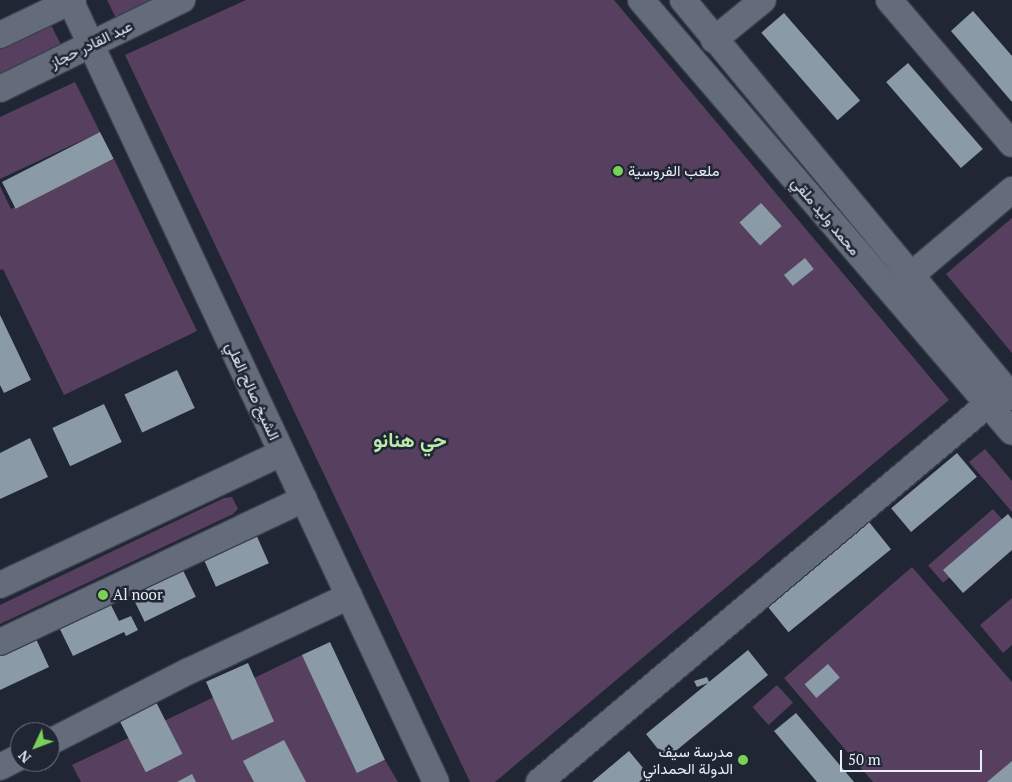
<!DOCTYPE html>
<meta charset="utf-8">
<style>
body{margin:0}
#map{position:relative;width:1012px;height:782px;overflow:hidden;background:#202633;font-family:"PT Serif",Vazirmatn,serif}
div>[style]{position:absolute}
.green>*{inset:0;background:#57405f;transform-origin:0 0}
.building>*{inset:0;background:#8a9ba7;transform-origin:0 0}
.roads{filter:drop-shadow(1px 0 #3b404c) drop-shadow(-1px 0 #3b404c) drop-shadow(0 1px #3b404c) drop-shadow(0 -1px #3b404c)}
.minor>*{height:26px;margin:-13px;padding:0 13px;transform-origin:13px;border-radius:13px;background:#646b7b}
.dots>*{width:14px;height:14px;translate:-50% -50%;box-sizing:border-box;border:2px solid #202633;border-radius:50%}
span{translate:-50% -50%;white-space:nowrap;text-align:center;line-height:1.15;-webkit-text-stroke:5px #202633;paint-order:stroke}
.street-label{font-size:15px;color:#eaeef8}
.poi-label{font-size:15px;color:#eaeef8}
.left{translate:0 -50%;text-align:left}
.right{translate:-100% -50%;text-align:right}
.district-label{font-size:20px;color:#baebaa;font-weight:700}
.north{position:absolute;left:10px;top:722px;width:50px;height:50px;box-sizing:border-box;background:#202633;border:1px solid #717682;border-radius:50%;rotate:227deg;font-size:14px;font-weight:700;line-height:20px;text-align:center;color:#eaeef8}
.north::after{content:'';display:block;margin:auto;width:18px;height:22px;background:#79d157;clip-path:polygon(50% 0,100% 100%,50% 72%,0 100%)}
.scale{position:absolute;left:840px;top:750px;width:142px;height:22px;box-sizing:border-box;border:2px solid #eaeef8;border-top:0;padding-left:6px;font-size:15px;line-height:18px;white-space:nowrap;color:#eaeef8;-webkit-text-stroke:4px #202633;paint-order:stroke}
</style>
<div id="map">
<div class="green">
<div style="clip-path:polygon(107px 0,159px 0,117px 20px)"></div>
<div style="clip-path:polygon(246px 0,614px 0,949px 400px,495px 782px,470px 782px,125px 55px)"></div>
<div style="clip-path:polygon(51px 25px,61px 45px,0 74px,0 49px)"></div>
<div style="clip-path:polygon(75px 82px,100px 132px,0 179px,0 117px)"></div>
<div style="clip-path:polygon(114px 159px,197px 331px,64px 395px,3px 269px,0 270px,0 186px,11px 209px)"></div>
<div style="clip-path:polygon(1012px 218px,1012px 353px,946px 274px)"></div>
<div style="clip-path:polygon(985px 449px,1012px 481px,1012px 512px,969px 462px)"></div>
<div style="clip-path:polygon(232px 497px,238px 509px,233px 514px,0 624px,0 605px,224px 498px)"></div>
<div style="left:993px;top:509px;width:23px;height:86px;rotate:49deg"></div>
<div style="clip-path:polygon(912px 567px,1012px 682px,1012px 766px,993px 782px,873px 782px,784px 678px)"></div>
<div style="clip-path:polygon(1012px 598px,1012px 645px,1003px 653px,980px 625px)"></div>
<div style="clip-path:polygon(302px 655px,358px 772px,385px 760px,398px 782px,81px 782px,72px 765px)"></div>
<div style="left:777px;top:685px;width:24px;height:33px;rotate:48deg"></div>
</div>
<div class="building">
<div style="clip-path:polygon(973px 11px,1012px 56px,1012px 102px,951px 31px)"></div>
<div style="left:784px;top:13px;width:116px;height:30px;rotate:49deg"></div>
<div style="left:908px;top:63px;width:114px;height:29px;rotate:49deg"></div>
<div style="left:100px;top:132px;width:30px;height:110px;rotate:63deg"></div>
<div style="left:761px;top:203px;width:31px;height:29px;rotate:48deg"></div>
<div style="left:805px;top:258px;width:14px;height:27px;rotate:51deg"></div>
<div style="clip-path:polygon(0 315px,31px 380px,4px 393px,0 385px)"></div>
<div style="left:177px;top:370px;width:42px;height:58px;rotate:65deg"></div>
<div style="left:104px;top:404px;width:42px;height:57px;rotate:65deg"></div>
<div style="clip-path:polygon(30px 438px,48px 477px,0 499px,0 453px)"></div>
<div style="left:957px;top:453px;width:31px;height:86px;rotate:50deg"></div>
<div style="clip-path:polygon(1008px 514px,1012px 519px,1012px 550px,963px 593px,943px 570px)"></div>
<div style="left:869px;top:522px;width:35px;height:132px;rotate:51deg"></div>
<div style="left:251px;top:523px;width:44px;height:58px;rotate:66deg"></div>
<div style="left:177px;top:558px;width:43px;height:57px;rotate:64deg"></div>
<div style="clip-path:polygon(105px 593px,119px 621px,131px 616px,138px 630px,126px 636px,124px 632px,73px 656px,54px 617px)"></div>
<div style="clip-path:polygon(31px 628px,49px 667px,0 690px,0 643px)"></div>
<div style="left:330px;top:642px;width:130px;height:31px;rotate:65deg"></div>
<div style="clip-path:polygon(748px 650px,768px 675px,666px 759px,646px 734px,708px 683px,697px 687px,694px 681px,707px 677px,709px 682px)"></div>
<div style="left:248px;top:663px;width:64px;height:46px;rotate:66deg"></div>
<div style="left:828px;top:664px;width:18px;height:31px;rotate:49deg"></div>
<div style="left:156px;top:702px;width:58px;height:41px;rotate:63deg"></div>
<div style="clip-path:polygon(796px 713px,854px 782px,817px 782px,774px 731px)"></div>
<div style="clip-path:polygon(284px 740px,306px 782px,254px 782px,243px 761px)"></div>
<div style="clip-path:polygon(629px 751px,648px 774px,639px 782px,592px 782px)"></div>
<div style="clip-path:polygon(1012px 761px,1012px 782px,987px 782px)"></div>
<div style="clip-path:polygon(192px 774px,196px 782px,177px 782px)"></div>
</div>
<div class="roads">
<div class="minor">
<div style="left:70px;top:0;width:863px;rotate:64.92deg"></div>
<div style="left:641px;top:0;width:569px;rotate:49.34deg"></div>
<div style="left:683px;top:0;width:516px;rotate:50.35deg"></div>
<div style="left:889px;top:0;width:189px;rotate:49.5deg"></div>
<div style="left:0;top:35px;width:81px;rotate:-25.6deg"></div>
<div style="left:714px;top:40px;width:63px;rotate:-39.2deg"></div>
<div style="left:0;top:89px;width:203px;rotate:-26.1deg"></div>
<div style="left:909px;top:277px;width:135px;rotate:-40.2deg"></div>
<div style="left:0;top:585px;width:311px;rotate:-25.1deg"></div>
<div style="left:0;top:642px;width:336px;rotate:-25.2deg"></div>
<div style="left:50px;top:742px;width:156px;rotate:-27.1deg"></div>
<div style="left:189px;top:671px;width:177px;rotate:-25.1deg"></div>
<div style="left:0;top:767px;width:22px;rotate:-27deg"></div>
<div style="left:539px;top:782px;width:587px;rotate:-40.09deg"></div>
</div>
</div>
<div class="dots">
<div style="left:618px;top:171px;background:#79d157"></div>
<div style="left:103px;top:595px;background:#79d157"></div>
<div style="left:743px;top:760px;background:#79d157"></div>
</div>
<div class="street-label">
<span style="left:91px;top:44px;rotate:-26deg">عبد القادر حجاز</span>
<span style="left:826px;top:216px;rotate:50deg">محمد وليد ملقي</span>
<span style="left:253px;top:391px;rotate:65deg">الشيخ صالح العلي</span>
</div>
<div class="poi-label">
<span class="left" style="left:628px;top:171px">ملعب الفروسية</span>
<span class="left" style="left:113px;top:595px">Al noor</span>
<span class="right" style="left:733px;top:760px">مدرسة سيف<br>الدولة الحمداني</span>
</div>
<div class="district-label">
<span style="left:410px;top:439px">حي هنانو</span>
</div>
<div class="north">N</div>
<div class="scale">50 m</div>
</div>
